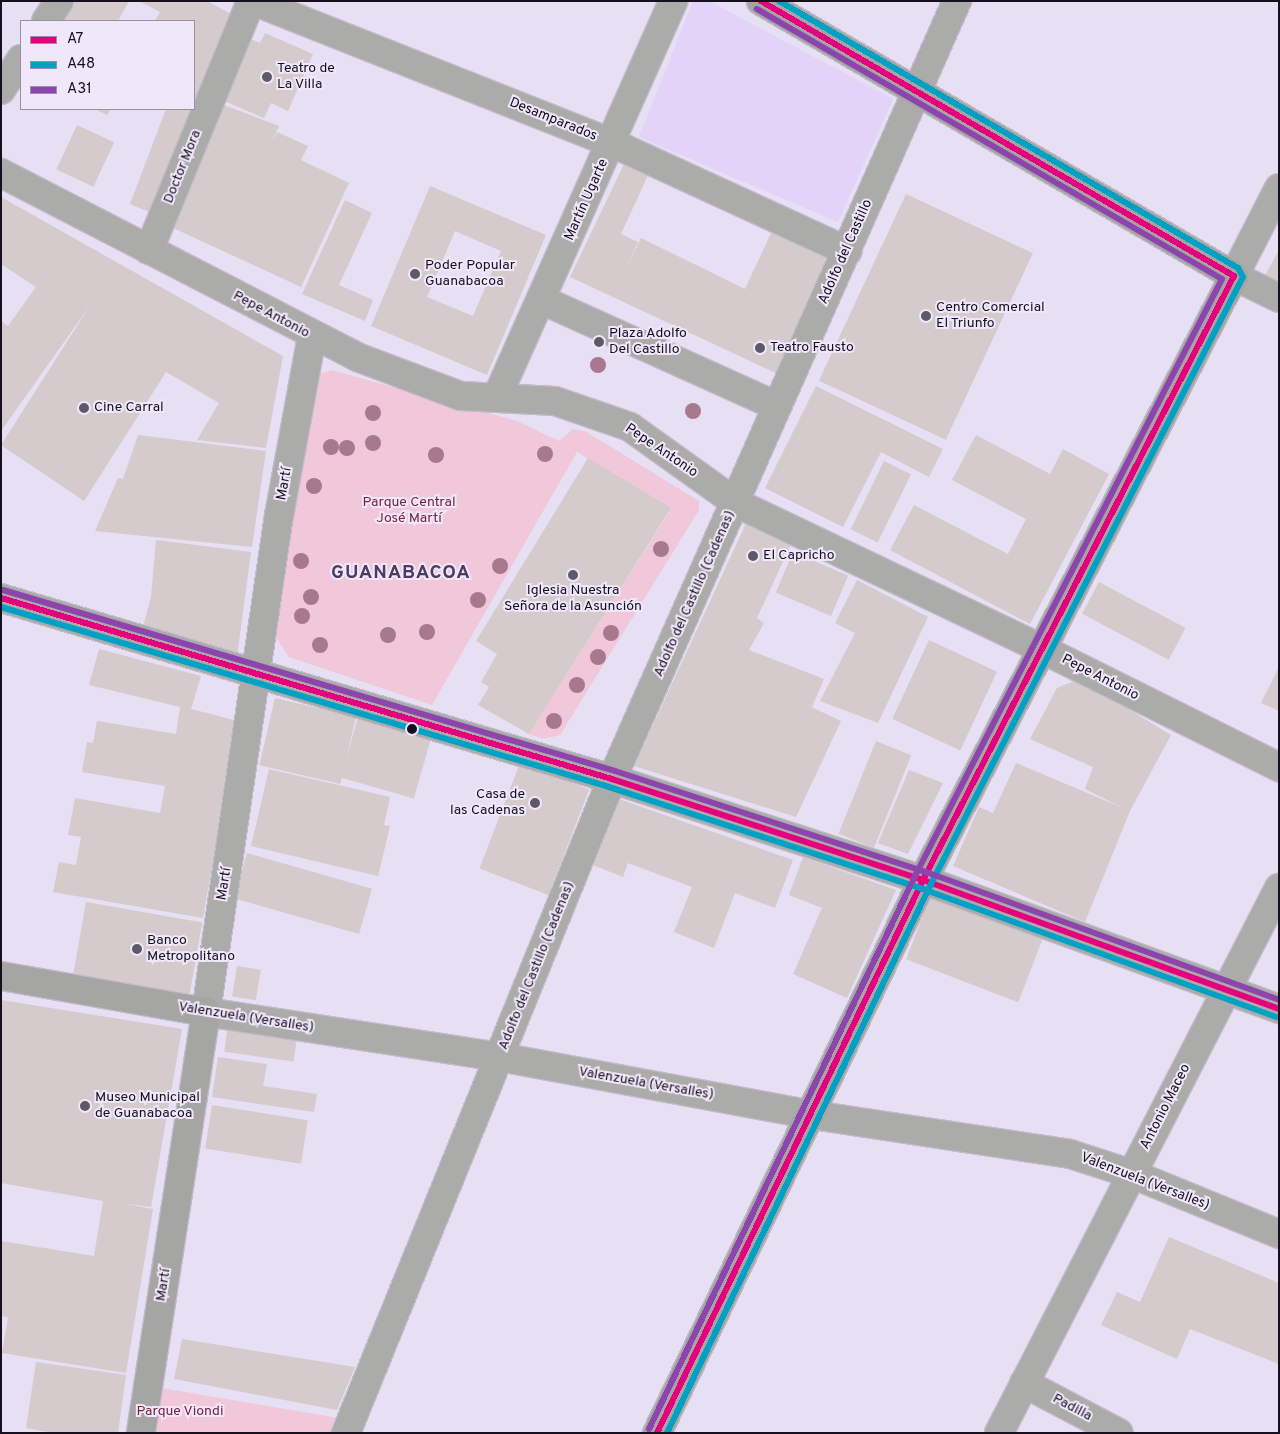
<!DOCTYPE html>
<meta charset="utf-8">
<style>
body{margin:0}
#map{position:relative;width:1280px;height:1434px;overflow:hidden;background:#e7dff3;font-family:Overpass,sans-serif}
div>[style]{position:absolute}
.built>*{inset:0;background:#e3d3f8}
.green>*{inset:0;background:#f0c8d9}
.building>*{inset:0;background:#d5cacc;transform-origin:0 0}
.roads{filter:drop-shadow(1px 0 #c2bbcb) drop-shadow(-1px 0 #c2bbcb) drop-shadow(0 1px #c2bbcb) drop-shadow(0 -1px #c2bbcb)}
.minor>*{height:28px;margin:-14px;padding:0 14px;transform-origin:14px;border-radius:14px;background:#ababa9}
.major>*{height:28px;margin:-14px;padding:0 14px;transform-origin:14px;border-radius:14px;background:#a5a5a4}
.bus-1>*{height:6px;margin:-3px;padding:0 3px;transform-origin:3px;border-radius:3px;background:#e5007d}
.bus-2>*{height:6px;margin:-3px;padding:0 3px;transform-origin:3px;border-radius:3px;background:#01a1c5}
.bus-3>*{height:6px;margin:-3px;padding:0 3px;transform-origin:3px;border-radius:3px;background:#8e44ad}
.trees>*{width:16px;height:16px;margin:-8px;border-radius:50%;background:#a8788f}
.dots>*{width:14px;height:14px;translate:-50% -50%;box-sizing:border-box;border:2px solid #f0e8fa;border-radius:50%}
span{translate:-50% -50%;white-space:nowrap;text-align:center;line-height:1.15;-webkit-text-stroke:4px #f0e8fa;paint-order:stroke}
.poi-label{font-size:14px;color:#160f1e}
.left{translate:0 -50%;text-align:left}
.right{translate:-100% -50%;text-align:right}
.street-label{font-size:14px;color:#160f1e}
.park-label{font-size:14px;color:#75243d}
.district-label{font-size:19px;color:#4c3b5f;font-weight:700;letter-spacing:1px}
.frame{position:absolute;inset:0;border:2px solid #160f1e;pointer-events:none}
.legend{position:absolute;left:20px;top:20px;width:175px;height:90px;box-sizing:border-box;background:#f0e8fa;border:1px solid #9991a2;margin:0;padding:6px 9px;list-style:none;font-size:15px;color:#160f1e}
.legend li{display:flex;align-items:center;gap:10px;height:25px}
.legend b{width:25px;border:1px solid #9991a2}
</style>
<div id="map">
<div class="built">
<div style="clip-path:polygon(693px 1px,709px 1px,893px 99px,838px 222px,639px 137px)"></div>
</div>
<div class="green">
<div style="clip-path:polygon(331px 370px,517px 421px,559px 441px,573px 429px,585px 431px,699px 501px,699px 510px,560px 735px,544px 739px,529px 734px,671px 509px,577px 452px,432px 705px,289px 657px,271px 630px,317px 375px)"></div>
<div style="clip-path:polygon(162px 1388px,338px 1418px,332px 1433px,156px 1433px)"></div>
</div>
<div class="building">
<div style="clip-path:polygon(74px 1px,129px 1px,118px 21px,60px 21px)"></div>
<div style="clip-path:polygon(139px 1px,207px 1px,231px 14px,154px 214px,130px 204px,166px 109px,194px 109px,194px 21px,155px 21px,160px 12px)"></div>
<div style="clip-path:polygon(265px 33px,313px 54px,288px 111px,271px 103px,264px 118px,222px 100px,248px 38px,260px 43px)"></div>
<div style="clip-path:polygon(224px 105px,279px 126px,269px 147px,277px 132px,308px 146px,301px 160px,349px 183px,301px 287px,171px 227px)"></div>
<div style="clip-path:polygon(94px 109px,111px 109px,107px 115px)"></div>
<div style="left:77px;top:125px;width:41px;height:49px;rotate:25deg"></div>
<div style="clip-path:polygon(626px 160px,650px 171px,621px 234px,638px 242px,626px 269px,641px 238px,745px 289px,773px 229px,834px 257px,778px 374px,570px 277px)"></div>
<div style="clip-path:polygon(evenodd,430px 186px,546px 235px,487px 375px,371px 326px,430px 186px,455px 231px,501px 251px,473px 316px,427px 297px,455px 231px)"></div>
<div style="left:906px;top:194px;width:140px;height:206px;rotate:25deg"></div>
<div style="clip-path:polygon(1px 197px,283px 356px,266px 448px,197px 440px,219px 403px,166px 372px,84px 501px,1px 445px,91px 304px,1px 431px,1px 321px,8px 326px,36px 287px,1px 264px)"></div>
<div style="clip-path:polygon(345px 200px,372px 213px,339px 285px,373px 300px,365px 321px,302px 294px)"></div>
<div style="clip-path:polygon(1279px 250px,1279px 290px,1262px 281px)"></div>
<div style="clip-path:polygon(816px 386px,943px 449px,929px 477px,881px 452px,843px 527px,765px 488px)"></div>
<div style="clip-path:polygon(138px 435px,266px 451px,252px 547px,95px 531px,118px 478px,123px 479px)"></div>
<div style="clip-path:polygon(976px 435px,1050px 474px,1063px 449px,1109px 474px,1030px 624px,890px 550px,914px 505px,1008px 554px,1026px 519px,952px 480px)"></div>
<div style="clip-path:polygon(588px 458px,671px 508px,529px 734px,478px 705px,489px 687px,481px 682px,497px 654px,476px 641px)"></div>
<div style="left:884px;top:461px;width:30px;height:76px;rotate:26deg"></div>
<div style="clip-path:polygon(748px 519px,792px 542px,757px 618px,764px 623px,749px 650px,824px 679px,812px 707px,805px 704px,841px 721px,796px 817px,634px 766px)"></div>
<div style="clip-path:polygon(156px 540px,251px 552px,237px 657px,143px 627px,151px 597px)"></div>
<div style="left:793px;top:552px;width:60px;height:44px;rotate:23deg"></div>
<div style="clip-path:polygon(857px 580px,928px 617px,878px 723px,820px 701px,855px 633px,835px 623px)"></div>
<div style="left:1099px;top:582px;width:98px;height:36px;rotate:28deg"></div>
<div style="left:929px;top:640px;width:75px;height:87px;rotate:25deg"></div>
<div style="clip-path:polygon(99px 649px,201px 676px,191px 709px,238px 721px,203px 918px,53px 892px,59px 862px,76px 865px,81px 837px,68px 835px,75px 798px,160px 813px,165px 786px,82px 772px,87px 742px,93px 743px,97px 721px,176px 734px,180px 707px,89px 685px)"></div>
<div style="clip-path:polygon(1279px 667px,1279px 711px,1261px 703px)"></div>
<div style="clip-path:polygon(1079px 679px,1171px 735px,1130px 811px,1085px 922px,953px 866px,979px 807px,993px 813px,1016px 763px,1123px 808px,1085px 789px,1093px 767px,1030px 739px,1057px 688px)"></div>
<div style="left:275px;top:698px;width:83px;height:69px;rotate:13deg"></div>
<div style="left:359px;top:714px;width:76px;height:66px;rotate:16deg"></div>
<div style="left:876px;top:741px;width:38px;height:100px;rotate:22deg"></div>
<div style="left:520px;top:763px;width:74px;height:113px;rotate:21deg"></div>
<div style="clip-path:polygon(269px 769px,390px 797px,384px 825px,390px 826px,378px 876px,251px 846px)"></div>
<div style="clip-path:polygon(909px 770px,943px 783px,908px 854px,878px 843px)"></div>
<div style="clip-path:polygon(619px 799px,793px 860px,775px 908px,735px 893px,714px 948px,674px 932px,692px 887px,628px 863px,623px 877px,593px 865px)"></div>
<div style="left:247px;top:853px;width:130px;height:47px;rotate:16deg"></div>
<div style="clip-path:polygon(803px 857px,896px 890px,847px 998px,793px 974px,822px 908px,789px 895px)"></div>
<div style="left:932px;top:892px;width:120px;height:72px;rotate:21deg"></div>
<div style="left:86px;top:902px;width:118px;height:74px;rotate:10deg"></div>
<div style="left:237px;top:966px;width:24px;height:31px;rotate:9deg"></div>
<div style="clip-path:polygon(1px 1000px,182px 1029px,151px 1207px,121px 1203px,153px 1209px,126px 1373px,2px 1353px,8px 1317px,1px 1316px,1px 1241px,94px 1256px,103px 1201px,1px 1183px)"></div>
<div style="left:228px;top:1025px;width:70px;height:27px;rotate:8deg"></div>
<div style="clip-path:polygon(218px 1057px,267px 1064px,263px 1086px,317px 1094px,314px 1112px,212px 1097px)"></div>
<div style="left:212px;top:1105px;width:97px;height:44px;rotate:9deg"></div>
<div style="clip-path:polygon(1169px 1237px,1279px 1283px,1279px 1364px,1190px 1329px,1177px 1359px,1101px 1325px,1117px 1292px,1140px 1302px)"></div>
<div style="clip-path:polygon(182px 1339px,355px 1367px,337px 1410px,174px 1379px)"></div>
<div style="clip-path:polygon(36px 1362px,126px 1375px,118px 1433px,53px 1433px,26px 1428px)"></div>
</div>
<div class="roads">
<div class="minor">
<div style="left:253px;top:1px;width:386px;rotate:21.6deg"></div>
<div style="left:612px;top:143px;width:259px;rotate:24.7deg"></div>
<div style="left:46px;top:21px;width:24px;rotate:-57deg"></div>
<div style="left:1px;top:90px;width:37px;rotate:-57deg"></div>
<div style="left:1px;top:173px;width:401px;rotate:27.3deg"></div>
<div style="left:357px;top:357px;width:111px;rotate:20.6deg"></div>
<div style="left:461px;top:396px;width:94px;rotate:3deg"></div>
<div style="left:555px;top:401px;width:79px;rotate:19.1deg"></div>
<div style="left:630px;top:427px;width:130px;rotate:35.6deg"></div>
<div style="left:736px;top:503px;width:339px;rotate:25.5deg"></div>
<div style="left:1042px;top:649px;width:265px;rotate:26.5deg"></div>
<div style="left:1279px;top:188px;width:99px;rotate:117.1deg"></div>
<div style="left:1234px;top:276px;width:50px;rotate:26.1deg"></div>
<div style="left:149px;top:250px;width:269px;rotate:-67.7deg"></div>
<div style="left:542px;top:300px;width:258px;rotate:24.3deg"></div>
<div style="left:312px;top:336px;width:182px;rotate:100.4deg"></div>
<div style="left:279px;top:515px;width:502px;rotate:98.36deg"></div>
<div style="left:206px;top:1012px;width:297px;rotate:8.7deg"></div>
<div style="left:500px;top:1057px;width:318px;rotate:10.5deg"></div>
<div style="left:813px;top:1115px;width:260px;rotate:8.6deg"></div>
<div style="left:1070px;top:1154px;width:65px;rotate:17.9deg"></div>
<div style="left:1132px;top:1174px;width:159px;rotate:22.2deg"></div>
<div style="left:497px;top:397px;width:433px;rotate:-66deg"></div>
<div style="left:1px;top:598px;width:637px;rotate:16.5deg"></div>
<div style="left:612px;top:779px;width:327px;rotate:18deg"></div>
<div style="left:923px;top:880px;width:379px;rotate:19.9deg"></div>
<div style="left:1024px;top:1383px;width:107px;rotate:27.8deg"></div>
<div style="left:346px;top:1433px;width:706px;rotate:-67.87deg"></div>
<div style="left:612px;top:779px;width:851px;rotate:-66.09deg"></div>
<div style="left:999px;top:1433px;width:613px;rotate:-62.81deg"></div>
</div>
<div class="major">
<div style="left:1px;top:976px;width:208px;rotate:10deg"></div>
<div style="left:206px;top:1012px;width:426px;rotate:98.8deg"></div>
<div style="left:657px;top:1433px;width:614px;rotate:-64.31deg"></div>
<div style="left:923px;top:880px;width:679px;rotate:-62.76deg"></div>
<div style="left:1234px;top:276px;width:547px;rotate:-149.83deg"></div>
</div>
</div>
<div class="bus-1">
<div style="left:1px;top:598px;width:637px;rotate:16.5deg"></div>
<div style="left:612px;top:779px;width:327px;rotate:18deg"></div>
<div style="left:923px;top:880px;width:379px;rotate:19.9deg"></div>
<div style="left:657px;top:1433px;width:614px;rotate:-64.31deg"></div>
<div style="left:923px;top:880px;width:679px;rotate:-62.76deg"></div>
<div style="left:1234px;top:276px;width:547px;rotate:-149.83deg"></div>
</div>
<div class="bus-2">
<div style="left:1px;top:607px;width:634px;rotate:16.49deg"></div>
<div style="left:609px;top:787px;width:327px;rotate:18deg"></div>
<div style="left:920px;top:888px;width:379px;rotate:19.9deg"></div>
<div style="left:667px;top:1433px;width:609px;rotate:-64.32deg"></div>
<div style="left:931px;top:884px;width:682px;rotate:-62.8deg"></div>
<div style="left:1243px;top:277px;width:10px;rotate:-119deg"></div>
<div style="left:1238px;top:268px;width:531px;rotate:-149.81deg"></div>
</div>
<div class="bus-3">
<div style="left:3px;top:590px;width:638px;rotate:16.48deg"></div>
<div style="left:615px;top:771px;width:327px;rotate:18deg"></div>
<div style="left:926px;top:872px;width:375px;rotate:19.9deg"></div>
<div style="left:649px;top:1429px;width:614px;rotate:-64.31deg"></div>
<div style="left:915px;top:876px;width:671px;rotate:-62.79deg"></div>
<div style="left:1222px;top:279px;width:538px;rotate:-149.86deg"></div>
</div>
<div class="trees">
<div style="left:598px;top:365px"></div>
<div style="left:693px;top:411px"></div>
<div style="left:373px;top:413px"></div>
<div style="left:373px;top:443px"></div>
<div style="left:331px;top:447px"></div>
<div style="left:347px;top:448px"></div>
<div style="left:545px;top:454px"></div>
<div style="left:436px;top:455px"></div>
<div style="left:314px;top:486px"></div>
<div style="left:661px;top:549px"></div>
<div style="left:301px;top:561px"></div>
<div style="left:500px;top:566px"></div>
<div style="left:311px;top:597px"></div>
<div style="left:478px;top:600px"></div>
<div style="left:302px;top:616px"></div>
<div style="left:427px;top:632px"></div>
<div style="left:611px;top:633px"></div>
<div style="left:388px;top:635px"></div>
<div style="left:320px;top:645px"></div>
<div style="left:598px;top:657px"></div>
<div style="left:577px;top:685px"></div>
<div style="left:554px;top:721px"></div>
</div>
<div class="dots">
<div style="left:267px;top:77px;background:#5f5869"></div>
<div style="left:415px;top:274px;background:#5f5869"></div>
<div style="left:926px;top:316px;background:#5f5869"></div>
<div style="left:599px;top:342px;background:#5f5869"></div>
<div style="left:760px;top:348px;background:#5f5869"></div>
<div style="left:84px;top:408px;background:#5f5869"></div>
<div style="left:753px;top:556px;background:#5f5869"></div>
<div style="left:573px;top:575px;background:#5f5869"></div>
<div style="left:412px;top:729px;background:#160f1e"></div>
<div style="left:535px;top:803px;background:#5f5869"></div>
<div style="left:137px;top:949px;background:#5f5869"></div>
<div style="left:85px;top:1106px;background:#5f5869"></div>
</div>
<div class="poi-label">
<span class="left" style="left:277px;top:77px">Teatro de<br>La Villa</span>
<span class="left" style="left:425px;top:274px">Poder Popular<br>Guanabacoa</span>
<span class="left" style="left:936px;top:316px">Centro Comercial<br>El Triunfo</span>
<span class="left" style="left:609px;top:342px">Plaza Adolfo<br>Del Castillo</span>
<span class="left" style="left:770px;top:348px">Teatro Fausto</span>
<span class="left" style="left:94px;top:408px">Cine Carral</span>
<span class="left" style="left:763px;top:556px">El Capricho</span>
<span style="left:573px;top:599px">Iglesia Nuestra<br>Señora de la Asunción</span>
<span class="right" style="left:525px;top:803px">Casa de<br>las Cadenas</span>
<span class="left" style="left:147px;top:949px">Banco<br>Metropolitano</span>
<span class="left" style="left:95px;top:1106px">Museo Municipal<br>de Guanabacoa</span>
</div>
<div class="street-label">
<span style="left:553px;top:120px;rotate:22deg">Desamparados</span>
<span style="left:183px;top:167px;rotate:-68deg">Doctor Mora</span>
<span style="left:587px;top:200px;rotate:-66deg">Martín Ugarte</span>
<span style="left:846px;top:252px;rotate:-66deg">Adolfo del Castillo</span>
<span style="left:271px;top:315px;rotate:28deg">Pepe Antonio</span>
<span style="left:661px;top:451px;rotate:34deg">Pepe Antonio</span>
<span style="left:285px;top:484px;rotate:-80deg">Martí</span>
<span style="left:695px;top:594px;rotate:-66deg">Adolfo del Castillo (Cadenas)</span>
<span style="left:1100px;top:678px;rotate:27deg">Pepe Antonio</span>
<span style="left:225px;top:884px;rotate:-81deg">Martí</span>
<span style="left:537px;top:966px;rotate:-68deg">Adolfo del Castillo (Cadenas)</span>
<span style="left:246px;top:1018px;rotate:9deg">Valenzuela (Versalles)</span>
<span style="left:646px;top:1084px;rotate:10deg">Valenzuela (Versalles)</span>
<span style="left:1166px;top:1107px;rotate:-63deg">Antonio Maceo</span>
<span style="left:1145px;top:1182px;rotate:21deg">Valenzuela (Versalles)</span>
<span style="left:164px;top:1285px;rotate:-81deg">Martí</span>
<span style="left:1072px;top:1408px;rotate:28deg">Padilla</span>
</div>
<div class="park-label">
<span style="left:409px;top:511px">Parque Central<br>José Martí</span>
<span style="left:180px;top:1412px">Parque Viondi</span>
</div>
<div class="district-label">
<span style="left:401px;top:574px">GUANABACOA</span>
</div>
<div class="frame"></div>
<ul class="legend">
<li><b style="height:6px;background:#e5007d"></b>A7</li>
<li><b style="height:6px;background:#01a1c5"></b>A48</li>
<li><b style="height:6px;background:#8e44ad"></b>A31</li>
</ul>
</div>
